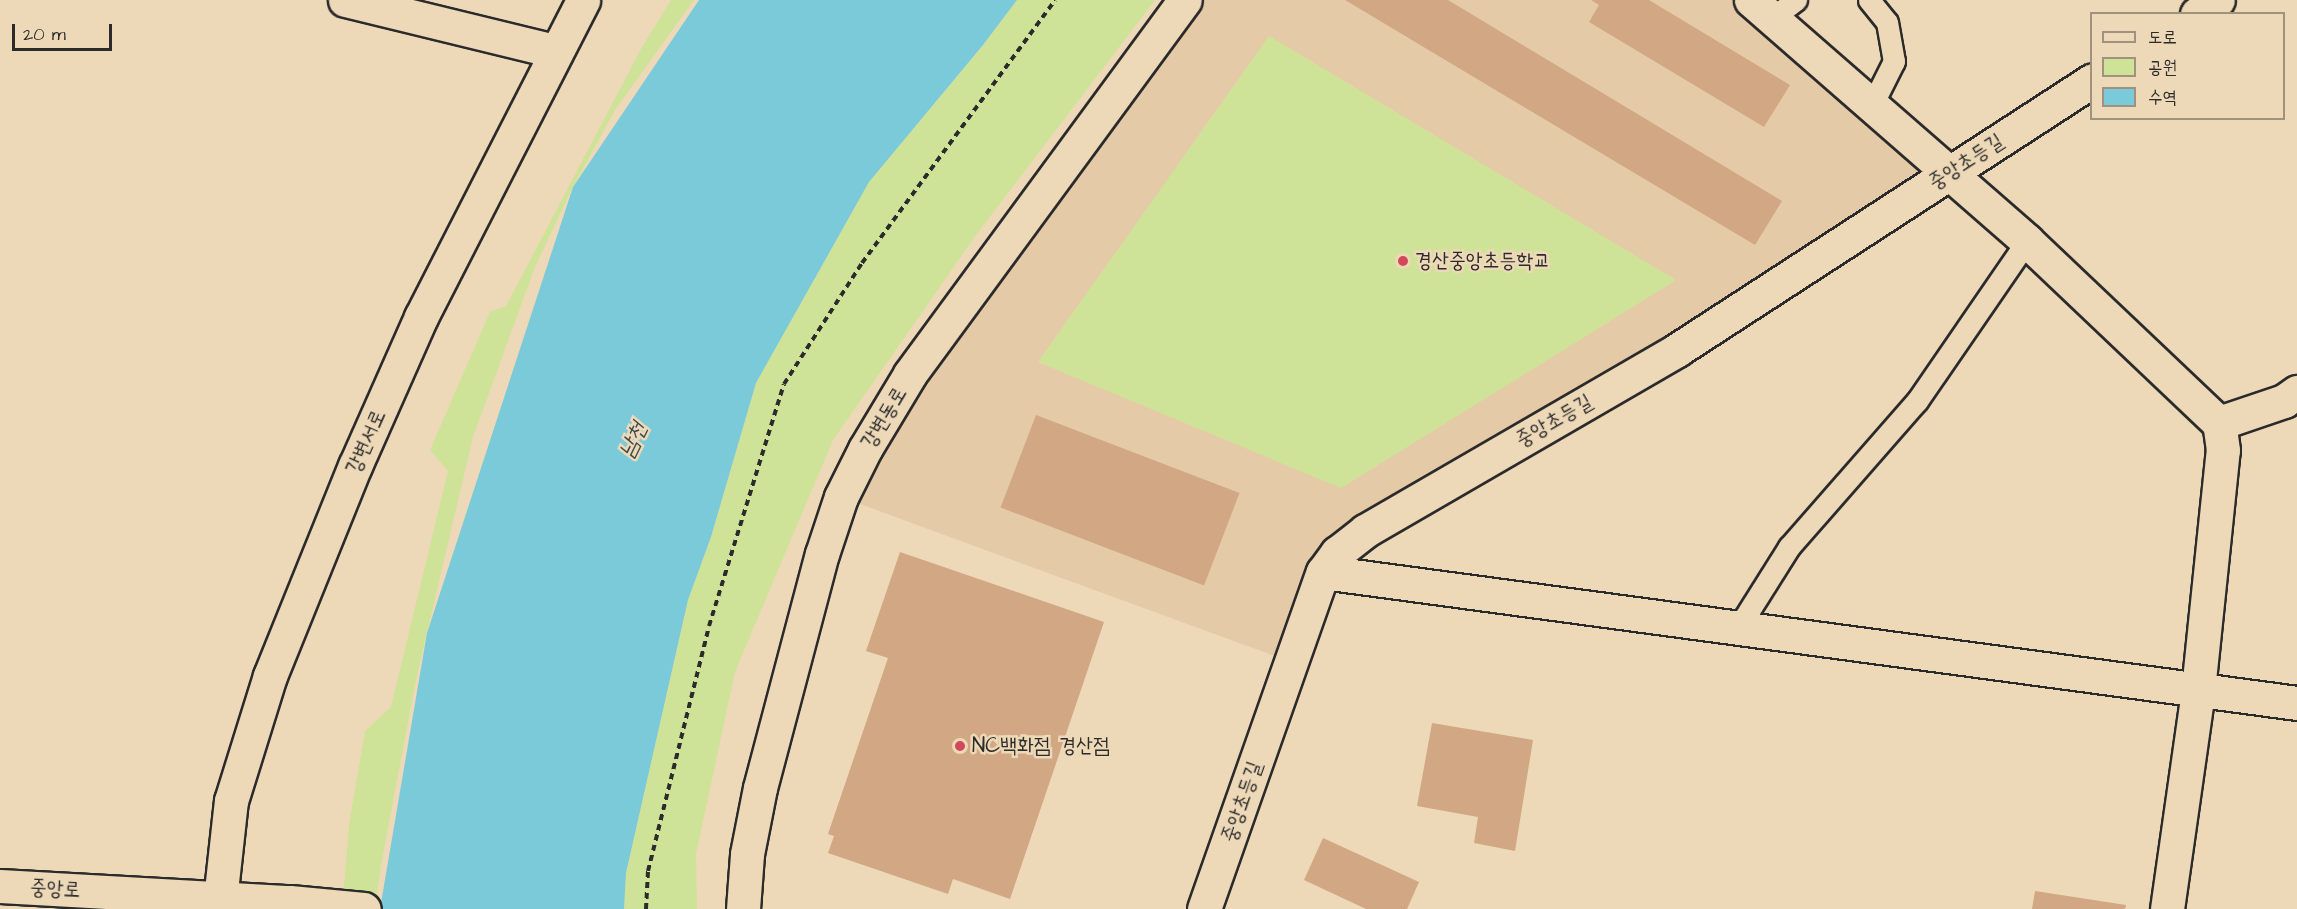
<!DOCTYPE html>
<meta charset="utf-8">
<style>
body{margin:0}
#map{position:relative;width:2297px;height:909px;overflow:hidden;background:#edd8b7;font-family:"Architects Daughter","Poor Story",sans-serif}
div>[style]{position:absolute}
.built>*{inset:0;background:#e5caa7}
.green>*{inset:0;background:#cfe398}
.water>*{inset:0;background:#7bcad9}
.building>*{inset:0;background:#d1a883;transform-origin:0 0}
.path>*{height:4px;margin-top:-2px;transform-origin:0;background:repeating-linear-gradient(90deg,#2b2b2b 0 6px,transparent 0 10.5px)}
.roads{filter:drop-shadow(2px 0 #2b2b2b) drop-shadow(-2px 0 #2b2b2b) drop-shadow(0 2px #2b2b2b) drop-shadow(0 -2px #2b2b2b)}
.lane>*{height:21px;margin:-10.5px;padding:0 10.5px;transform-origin:10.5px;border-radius:10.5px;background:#edd8b7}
.street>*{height:33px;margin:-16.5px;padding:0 16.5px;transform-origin:16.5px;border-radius:16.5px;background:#edd8b7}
.secondary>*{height:33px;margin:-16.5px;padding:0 16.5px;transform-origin:16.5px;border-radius:16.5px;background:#edd8b7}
.dots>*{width:16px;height:16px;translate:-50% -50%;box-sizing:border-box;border:3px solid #edd8b7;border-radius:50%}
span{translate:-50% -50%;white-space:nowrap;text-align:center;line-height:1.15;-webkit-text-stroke:5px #edd8b7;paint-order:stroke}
.street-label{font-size:21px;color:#2b2b2b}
.poi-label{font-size:21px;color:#2b2b2b}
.left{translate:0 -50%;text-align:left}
.water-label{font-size:22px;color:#3b4b4e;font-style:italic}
.legend{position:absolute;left:2090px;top:12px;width:195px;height:108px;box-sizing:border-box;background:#edd8b7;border:2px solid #9f937f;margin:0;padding:8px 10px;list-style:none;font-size:18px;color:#2b2b2b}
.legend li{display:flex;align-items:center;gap:12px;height:30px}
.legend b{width:30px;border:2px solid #9f937f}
.scale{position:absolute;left:12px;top:24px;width:100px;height:27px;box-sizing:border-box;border:3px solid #2b2b2b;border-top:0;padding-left:8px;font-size:18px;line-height:21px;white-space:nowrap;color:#2b2b2b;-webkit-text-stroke:4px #edd8b7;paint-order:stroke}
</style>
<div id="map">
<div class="built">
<div style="clip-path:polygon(1186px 0,1755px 0,1950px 172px,1365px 531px,1291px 662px,841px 497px)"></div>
</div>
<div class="green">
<div style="clip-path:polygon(671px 0,694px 0,615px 110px,573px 187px,535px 267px,473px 437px,417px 675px,381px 865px,375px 909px,342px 909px,349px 825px,365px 731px,391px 707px,448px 471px,430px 450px,490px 312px,506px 306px,642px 47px)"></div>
<div style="clip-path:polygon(1017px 0,1155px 0,976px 235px,833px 440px,735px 672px,696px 854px,697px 909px,624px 909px,626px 873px,688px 600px,711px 537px,756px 383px,869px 182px,983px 45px)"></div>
<div style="clip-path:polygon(1269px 36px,1676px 280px,1341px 488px,1038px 362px)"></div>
</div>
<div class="water">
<div style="clip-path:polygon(699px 0,1017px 0,983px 45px,869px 182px,756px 383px,711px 537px,688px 600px,626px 873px,624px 909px,380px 909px,427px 633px,573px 187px)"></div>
</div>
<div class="building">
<div style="clip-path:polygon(1345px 0,1448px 0,1782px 201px,1755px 245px)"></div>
<div style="clip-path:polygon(1591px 0,1649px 0,1790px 85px,1764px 127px,1589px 22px,1599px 5px)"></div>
<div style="left:1036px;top:415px;width:218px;height:99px;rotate:21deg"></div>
<div style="clip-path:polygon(900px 552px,1104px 622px,1010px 899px,953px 879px,948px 894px,828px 853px,834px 836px,828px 834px,888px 658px,866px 651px)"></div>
<div style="clip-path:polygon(1432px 723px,1533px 740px,1515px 851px,1474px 843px,1478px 817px,1417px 806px)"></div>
<div style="clip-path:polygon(1323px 838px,1419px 882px,1407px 909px,1366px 909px,1304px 880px)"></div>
<div style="clip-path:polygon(2035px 891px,2126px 905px,2125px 909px,2032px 909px)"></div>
</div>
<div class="path">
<div style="left:646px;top:909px;width:38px;rotate:-87deg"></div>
<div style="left:648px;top:871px;width:252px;rotate:-76deg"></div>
<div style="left:709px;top:626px;width:253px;rotate:-72.8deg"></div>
<div style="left:784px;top:384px;width:144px;rotate:-57.2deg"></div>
<div style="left:862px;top:263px;width:326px;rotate:-53.7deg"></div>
</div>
<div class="roads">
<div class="lane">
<div style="left:1869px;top:0;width:28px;rotate:51deg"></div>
<div style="left:1887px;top:22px;width:40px;rotate:80deg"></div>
<div style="left:1894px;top:61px;width:49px;rotate:116.6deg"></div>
<div style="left:1772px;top:18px;width:30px;rotate:-37deg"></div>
<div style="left:1738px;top:628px;width:96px;rotate:-57.8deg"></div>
<div style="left:1789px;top:547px;width:194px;rotate:-48.8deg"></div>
<div style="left:1917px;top:401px;width:194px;rotate:-55.5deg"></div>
</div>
<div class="street">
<div style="left:345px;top:0;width:216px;rotate:13.7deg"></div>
<div style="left:1751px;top:0;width:366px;rotate:41.1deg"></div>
<div style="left:2027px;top:241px;width:265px;rotate:43.5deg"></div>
<div style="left:2197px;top:14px;width:25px;rotate:-34deg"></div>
<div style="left:1323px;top:572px;width:983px;rotate:7.66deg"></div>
<div style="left:743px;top:909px;width:55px;rotate:-85.8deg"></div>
<div style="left:747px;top:854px;width:67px;rotate:-78.9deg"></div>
<div style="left:760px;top:788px;width:242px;rotate:-75.2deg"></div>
<div style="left:822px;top:554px;width:60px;rotate:-71.6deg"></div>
<div style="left:841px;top:497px;width:54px;rotate:-63.4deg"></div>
<div style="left:865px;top:449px;width:87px;rotate:-59deg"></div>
<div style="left:910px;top:374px;width:464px;rotate:-53.7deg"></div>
<div style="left:1204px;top:909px;width:357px;rotate:-70.6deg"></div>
<div style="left:1323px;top:572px;width:24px;rotate:-54deg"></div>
<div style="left:1337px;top:553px;width:36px;rotate:-38deg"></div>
<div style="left:1365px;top:531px;width:361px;rotate:-30.1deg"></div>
<div style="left:1677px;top:350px;width:495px;rotate:-33deg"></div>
<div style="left:2167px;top:909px;width:221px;rotate:-81.9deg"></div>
<div style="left:2198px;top:690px;width:241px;rotate:-84.1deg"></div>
<div style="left:2223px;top:450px;width:27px;rotate:-98deg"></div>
<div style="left:2219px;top:423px;width:69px;rotate:-18.7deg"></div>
<div style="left:2284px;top:401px;width:16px;rotate:-35deg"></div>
</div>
<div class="secondary">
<div style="left:0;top:886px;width:290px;rotate:3.2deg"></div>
<div style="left:290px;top:902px;width:74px;rotate:5.4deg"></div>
<div style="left:219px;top:909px;width:109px;rotate:-83.7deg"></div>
<div style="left:231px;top:801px;width:131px;rotate:-72.7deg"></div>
<div style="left:270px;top:676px;width:227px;rotate:-68deg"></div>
<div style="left:355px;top:466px;width:163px;rotate:-66.1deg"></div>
<div style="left:421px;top:317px;width:356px;rotate:-62.9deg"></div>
</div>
</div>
<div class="dots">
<div style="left:1403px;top:261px;background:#d1495b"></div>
<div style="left:960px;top:746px;background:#d1495b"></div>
</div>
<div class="street-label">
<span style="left:1966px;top:162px;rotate:-33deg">중앙초등길</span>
<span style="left:884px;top:418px;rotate:-59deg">강변동로</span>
<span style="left:1554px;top:421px;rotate:-30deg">중앙초등길</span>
<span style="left:366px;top:442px;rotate:-66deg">강변서로</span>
<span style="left:1242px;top:802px;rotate:-71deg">중앙초등길</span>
<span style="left:55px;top:889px;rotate:3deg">중앙로</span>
</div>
<div class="poi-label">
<span class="left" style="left:1415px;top:261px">경산중앙초등학교</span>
<span class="left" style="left:972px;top:746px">NC백화점 경산점</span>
</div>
<div class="water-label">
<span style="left:633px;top:440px;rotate:-64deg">남천</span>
</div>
<ul class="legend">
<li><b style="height:8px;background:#edd8b7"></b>도로</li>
<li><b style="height:16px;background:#cfe398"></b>공원</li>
<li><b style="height:16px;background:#7bcad9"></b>수역</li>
</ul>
<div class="scale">20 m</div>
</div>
